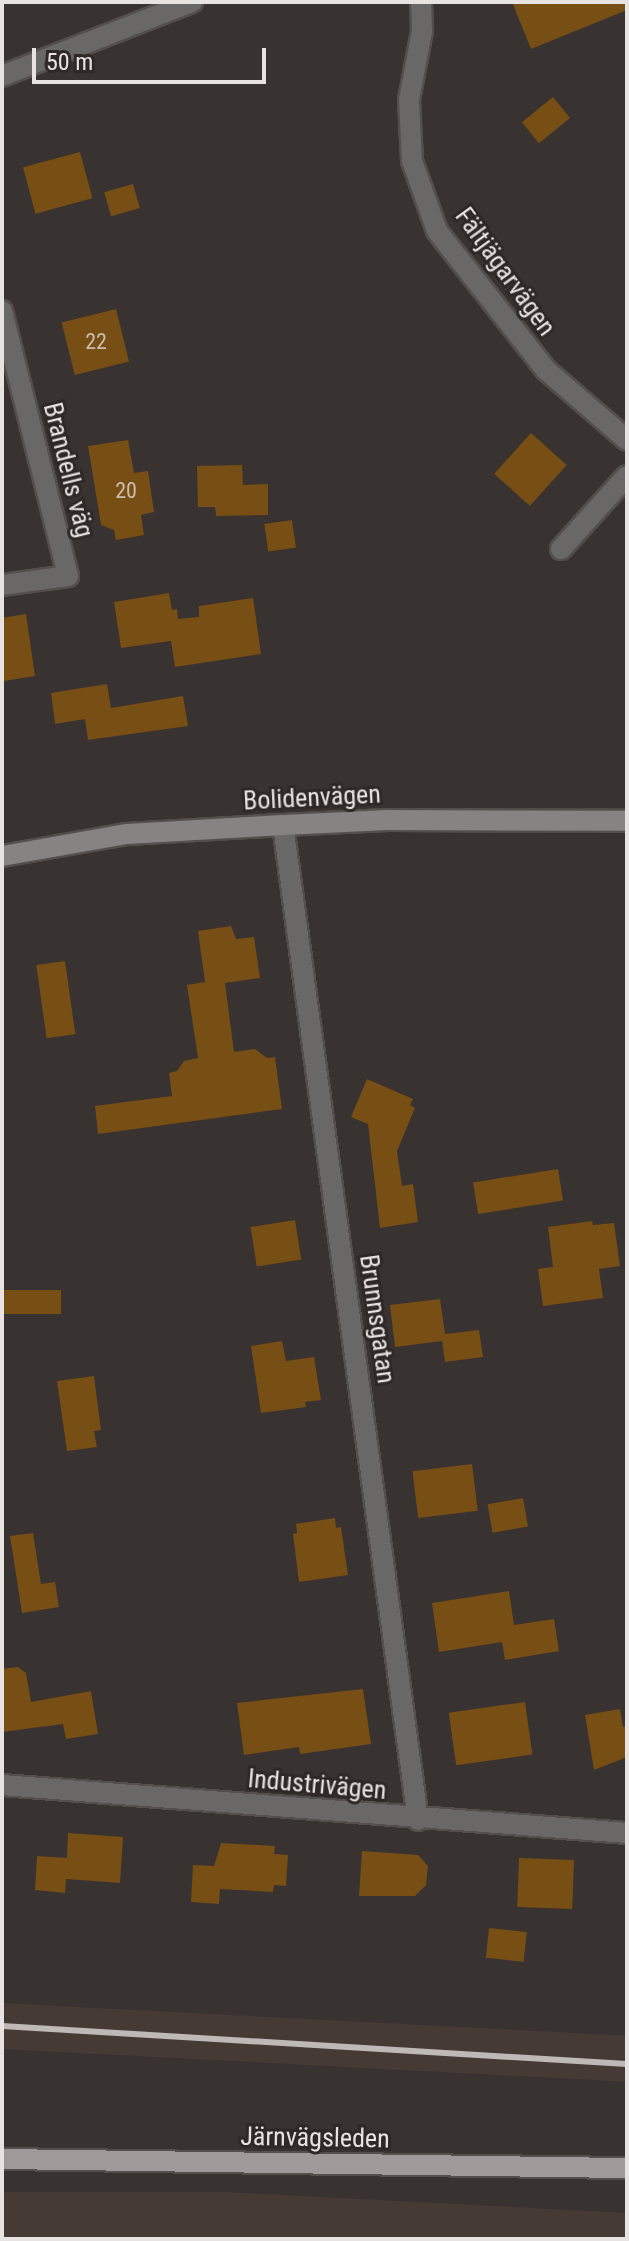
<!DOCTYPE html>
<meta charset="utf-8">
<style>
body{margin:0}
#map{position:relative;width:629px;height:2241px;overflow:hidden;background:#383230;font-family:"Roboto Condensed",sans-serif}
div>[style]{position:absolute}
.built>*{inset:0;background:#463a35;transform-origin:0 0}
.building>*{inset:0;background:#774e13;transform-origin:0 0}
.roads{filter:drop-shadow(2px 0 #544e4c) drop-shadow(-2px 0 #544e4c) drop-shadow(0 2px #544e4c) drop-shadow(0 -2px #544e4c)}
.street>*{height:20px;margin:-10px;padding:0 10px;transform-origin:10px;border-radius:10px;background:#6a6767}
.secondary>*{height:20px;margin:-10px;padding:0 10px;transform-origin:10px;border-radius:10px;background:#888383}
.primary>*{height:20px;margin:-10px;padding:0 10px;transform-origin:10px;border-radius:10px;background:#9f9999}
.rail>*{height:6px;margin:-3px;padding:0 3px;transform-origin:3px;border-radius:3px;background:#beb9b7}
span{translate:-50% -50%;white-space:nowrap;text-align:center;line-height:1.15;-webkit-text-stroke:6px #2e2826;paint-order:stroke}
.number-label{font-size:22px;color:#cbbeae}
.number-label span{-webkit-text-stroke-width:0}
.street-label{font-size:26px;color:#e7e3e1}
.frame{position:absolute;inset:0;border:4px solid #e7e3e1;pointer-events:none}
.scale{position:absolute;left:32px;top:48px;width:234px;height:36px;box-sizing:border-box;border:4px solid #e7e3e1;border-top:0;padding-left:10px;font-size:24px;line-height:28px;white-space:nowrap;color:#e7e3e1;-webkit-text-stroke:6px #2e2826;paint-order:stroke}
</style>
<div id="map">
<div class="built">
<div style="left:2px;top:2003px;width:626px;height:46px;rotate:3deg"></div>
<div style="clip-path:polygon(2px 2192px,226px 2192px,627px 2213px,627px 2239px,2px 2239px)"></div>
</div>
<div class="building">
<div style="clip-path:polygon(512px 2px,627px 2px,627px 10px,531px 49px)"></div>
<div style="left:553px;top:97px;width:27px;height:40px;rotate:51deg"></div>
<div style="left:80px;top:152px;width:48px;height:59px;rotate:75deg"></div>
<div style="left:133px;top:184px;width:25px;height:30px;rotate:74deg"></div>
<div style="left:116px;top:309px;width:54px;height:56px;rotate:76deg"></div>
<div style="left:531px;top:433px;width:48px;height:55px;rotate:42deg"></div>
<div style="clip-path:polygon(128px 440px,134px 473px,148px 471px,154px 512px,141px 515px,144px 535px,116px 540px,114px 530px,101px 525px,88px 446px)"></div>
<div style="clip-path:polygon(242px 465px,243px 485px,268px 484px,268px 515px,216px 516px,215px 507px,198px 507px,197px 466px)"></div>
<div style="left:292px;top:520px;width:28px;height:28px;rotate:82deg"></div>
<div style="clip-path:polygon(169px 593px,172px 610px,177px 609px,178px 619px,199px 617px,199px 606px,253px 598px,261px 654px,175px 667px,171px 641px,121px 648px,114px 602px)"></div>
<div style="clip-path:polygon(26px 614px,35px 676px,4px 681px,2px 618px)"></div>
<div style="clip-path:polygon(107px 684px,111px 708px,183px 696px,188px 726px,88px 740px,85px 719px,55px 724px,51px 693px)"></div>
<div style="clip-path:polygon(231px 926px,236px 939px,254px 937px,260px 978px,225px 983px,234px 1052px,255px 1049px,267px 1058px,275px 1057px,282px 1109px,98px 1134px,95px 1106px,172px 1096px,169px 1073px,177px 1071px,184px 1061px,198px 1058px,187px 985px,205px 982px,198px 931px)"></div>
<div style="left:65px;top:961px;width:74px;height:29px;rotate:82deg"></div>
<div style="clip-path:polygon(367px 1079px,413px 1099px,410px 1105px,415px 1108px,397px 1151px,402px 1186px,413px 1184px,418px 1222px,380px 1228px,368px 1124px,351px 1117px)"></div>
<div style="left:558px;top:1169px;width:32px;height:86px;rotate:81deg"></div>
<div style="left:295px;top:1220px;width:40px;height:45px;rotate:81deg"></div>
<div style="clip-path:polygon(592px 1221px,593px 1225px,614px 1223px,620px 1266px,599px 1269px,603px 1298px,543px 1306px,538px 1269px,553px 1267px,548px 1227px)"></div>
<div style="left:61px;top:1290px;width:24px;height:60px;rotate:90deg"></div>
<div style="clip-path:polygon(440px 1299px,445px 1334px,479px 1330px,483px 1357px,445px 1362px,442px 1341px,395px 1347px,390px 1305px)"></div>
<div style="clip-path:polygon(282px 1341px,286px 1361px,314px 1357px,321px 1400px,305px 1402px,306px 1407px,261px 1413px,251px 1346px)"></div>
<div style="clip-path:polygon(94px 1376px,101px 1430px,94px 1431px,97px 1447px,67px 1451px,57px 1381px)"></div>
<div style="left:472px;top:1464px;width:47px;height:60px;rotate:83deg"></div>
<div style="left:523px;top:1498px;width:29px;height:36px;rotate:80deg"></div>
<div style="clip-path:polygon(335px 1518px,336px 1528px,341px 1527px,348px 1575px,299px 1582px,293px 1534px,297px 1533px,296px 1524px)"></div>
<div style="clip-path:polygon(33px 1533px,41px 1584px,55px 1582px,59px 1607px,22px 1613px,10px 1536px)"></div>
<div style="clip-path:polygon(509px 1591px,514px 1625px,554px 1619px,559px 1651px,505px 1660px,502px 1642px,439px 1652px,432px 1603px)"></div>
<div style="clip-path:polygon(18px 1667px,26px 1673px,31px 1702px,91px 1691px,98px 1734px,66px 1739px,63px 1724px,2px 1732px,2px 1669px)"></div>
<div style="clip-path:polygon(363px 1689px,371px 1744px,300px 1754px,299px 1747px,244px 1755px,237px 1703px)"></div>
<div style="left:525px;top:1702px;width:53px;height:77px;rotate:82deg"></div>
<div style="clip-path:polygon(620px 1709px,623px 1727px,627px 1726px,627px 1757px,594px 1770px,585px 1715px)"></div>
<div style="clip-path:polygon(68px 1833px,123px 1837px,120px 1883px,66px 1879px,65px 1893px,35px 1890px,37px 1856px,67px 1858px)"></div>
<div style="clip-path:polygon(221px 1843px,275px 1846px,274px 1854px,288px 1855px,286px 1886px,274px 1885px,273px 1892px,220px 1889px,219px 1904px,191px 1902px,193px 1865px,214px 1866px)"></div>
<div style="clip-path:polygon(362px 1851px,418px 1855px,428px 1866px,426px 1885px,415px 1896px,359px 1896px)"></div>
<div style="left:519px;top:1858px;width:55px;height:49px;rotate:2deg"></div>
<div style="left:489px;top:1928px;width:38px;height:30px;rotate:6deg"></div>
</div>
<div class="roads">
<div class="street">
<div style="left:421px;top:2px;width:29px;rotate:88deg"></div>
<div style="left:422px;top:31px;width:70px;rotate:100.7deg"></div>
<div style="left:409px;top:100px;width:61px;rotate:87.2deg"></div>
<div style="left:412px;top:161px;width:74px;rotate:70.3deg"></div>
<div style="left:437px;top:231px;width:177px;rotate:51.9deg"></div>
<div style="left:546px;top:370px;width:107px;rotate:40.8deg"></div>
<div style="left:2px;top:76px;width:204px;rotate:-21.3deg"></div>
<div style="left:2px;top:311px;width:273px;rotate:76deg"></div>
<div style="left:68px;top:576px;width:67px;rotate:172.2deg"></div>
<div style="left:561px;top:549px;width:98px;rotate:-47.9deg"></div>
<div style="left:283px;top:825px;width:1004px;rotate:82.27deg"></div>
<div style="left:2px;top:1785px;width:627px;rotate:4.39deg"></div>
</div>
<div class="secondary">
<div style="left:2px;top:856px;width:127px;rotate:-10deg"></div>
<div style="left:127px;top:834px;width:156px;rotate:-3.3deg"></div>
<div style="left:283px;top:825px;width:104px;rotate:-2.8deg"></div>
<div style="left:387px;top:820px;width:240px;rotate:0.2deg"></div>
</div>
<div class="primary">
<div style="left:2px;top:2159px;width:625px;rotate:0.83deg"></div>
</div>
</div>
<div class="rail">
<div style="left:2px;top:2026px;width:626px;rotate:3.48deg"></div>
</div>
<div class="number-label">
<span style="left:96px;top:342px">22</span>
<span style="left:126px;top:491px">20</span>
</div>
<div class="street-label">
<span style="left:505px;top:272px;rotate:54deg">Fältjägarvägen</span>
<span style="left:68px;top:470px;rotate:76deg">Brandells väg</span>
<span style="left:312px;top:798px;rotate:-3deg">Bolidenvägen</span>
<span style="left:377px;top:1319px;rotate:82deg">Brunnsgatan</span>
<span style="left:317px;top:1785px;rotate:5deg">Industrivägen</span>
<span style="left:315px;top:2138px;rotate:1deg">Järnvägsleden</span>
</div>
<div class="frame"></div>
<div class="scale">50 m</div>
</div>
